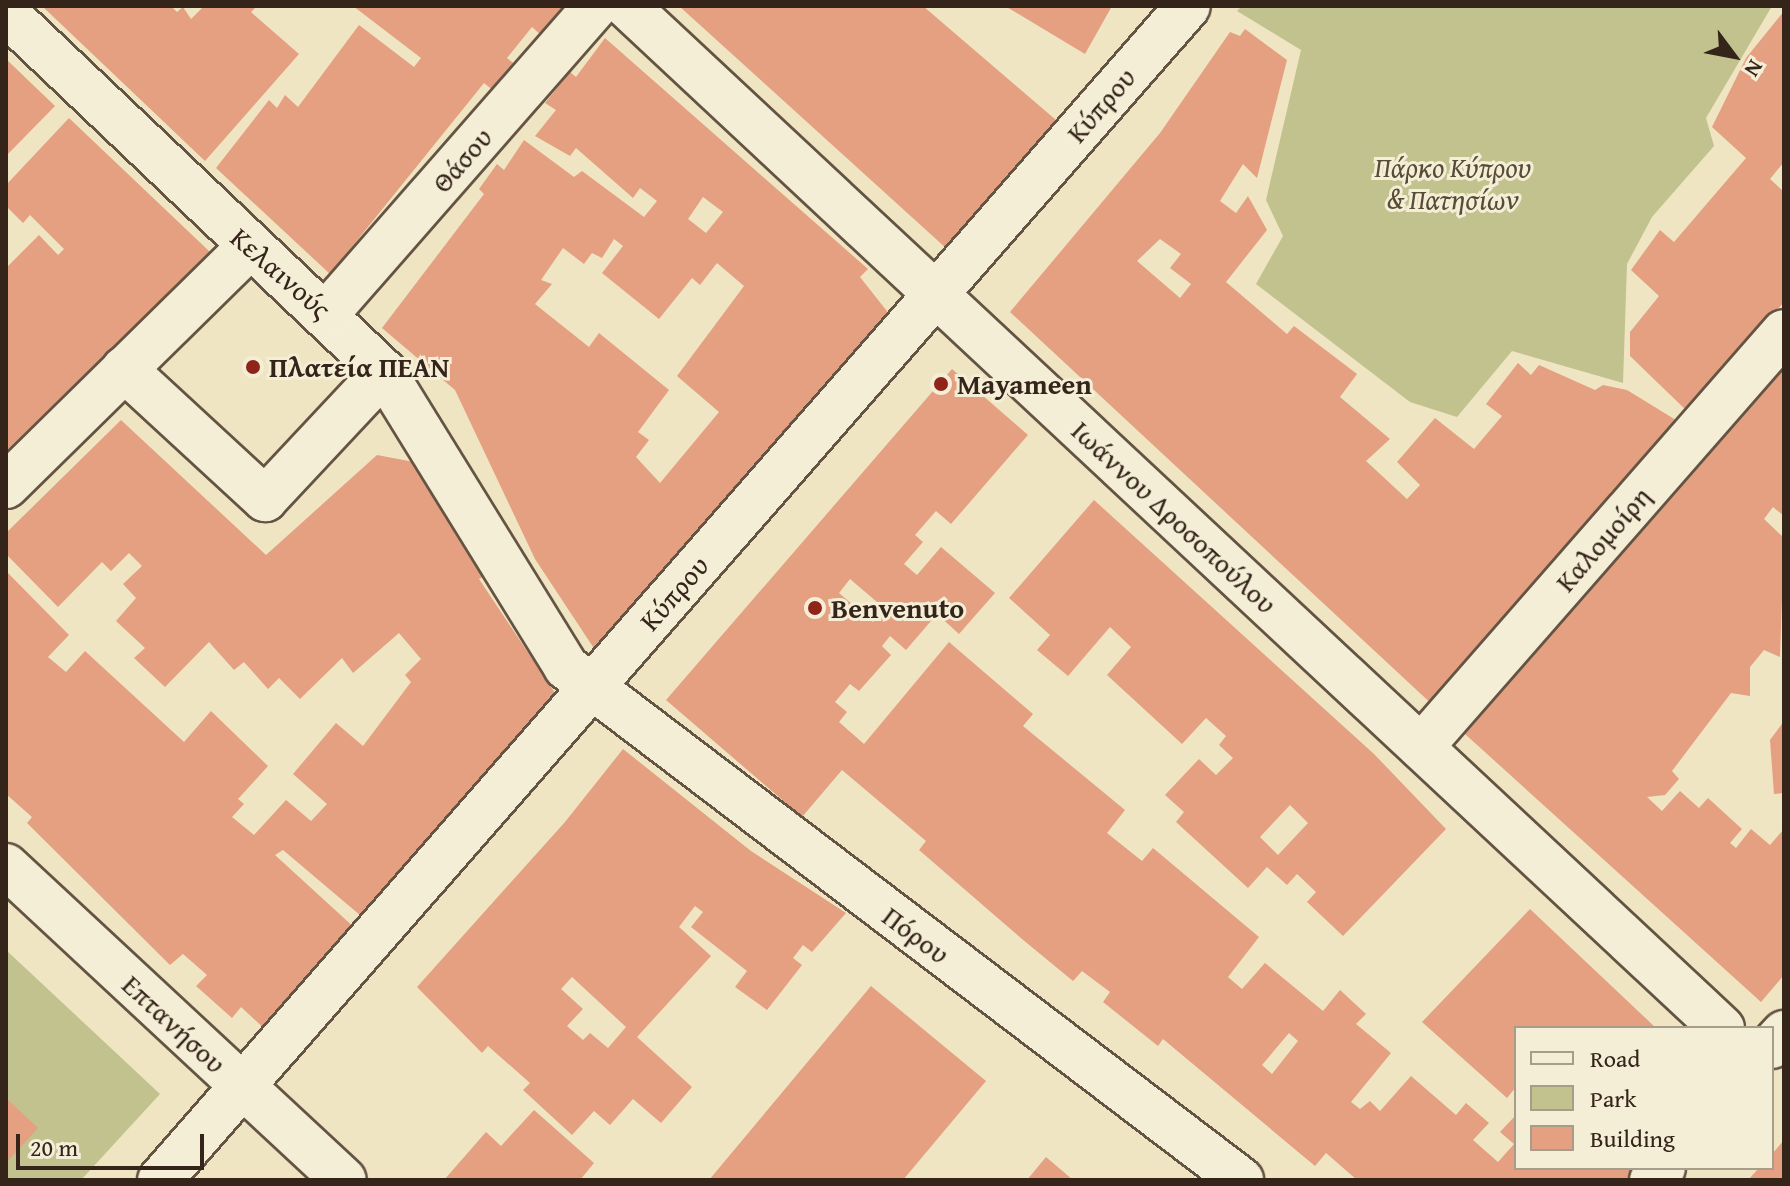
<!DOCTYPE html>
<meta charset="utf-8">
<style>
body{margin:0}
#map{position:relative;width:1790px;height:1186px;overflow:hidden;background:#efe5c2;font-family:"Gentium Book Plus",serif}
div>[style]{position:absolute}
.green>*{inset:0;background:#c1c28e}
.building>*{inset:0;background:#e4a081}
.roads{filter:drop-shadow(2px 0 #645443) drop-shadow(-2px 0 #645443) drop-shadow(0 2px #645443) drop-shadow(0 -2px #645443)}
.minor>*{height:44px;margin:-22px;padding:0 22px;transform-origin:22px;border-radius:22px;background:#f5eed7}
.dots>*{width:22px;height:22px;translate:-50% -50%;box-sizing:border-box;border:4px solid #f5eed7;border-radius:50%}
span{translate:-50% -50%;white-space:nowrap;text-align:center;line-height:1.15;-webkit-text-stroke:6px #f5eed7;paint-order:stroke}
.street-label{font-size:28px;color:#352419}
.park-label{font-size:28px;color:#584c36;font-style:italic}
.poi-label{font-size:28px;color:#352419;font-weight:700}
.left{translate:0 -50%;text-align:left}
.frame{position:absolute;inset:0;border:8px solid #352419;pointer-events:none}
.legend{position:absolute;left:1514px;top:1026px;width:260px;height:144px;box-sizing:border-box;background:#f5eed7;border:2px solid #a89d8b;margin:0;padding:10px 14px;list-style:none;font-size:24px;color:#352419}
.legend li{display:flex;align-items:center;gap:16px;height:40px}
.legend b{width:40px;border:2px solid #a89d8b}
.north{position:absolute;left:1694px;top:16px;width:80px;height:80px;-webkit-text-stroke:6px #f5eed7;paint-order:stroke;rotate:122deg;font-size:22px;font-weight:700;line-height:32px;text-align:center;color:#352419}
.north::after{content:'';display:block;margin:auto;width:28px;height:36px;background:#352419;clip-path:polygon(50% 0,100% 100%,50% 72%,0 100%)}
.scale{position:absolute;left:16px;top:1134px;width:188px;height:36px;box-sizing:border-box;border:4px solid #352419;border-top:0;padding-left:10px;font-size:24px;line-height:28px;white-space:nowrap;color:#352419;-webkit-text-stroke:6px #f5eed7;paint-order:stroke}
</style>
<div id="map">
<div class="green">
<div style="clip-path:polygon(1242px 6px,1772px 6px,1706px 118px,1714px 146px,1652px 217px,1627px 264px,1623px 383px,1512px 351px,1457px 417px,1410px 402px,1256px 284px,1283px 236px,1266px 200px,1301px 50px,1237px 11px)"></div>
<div style="clip-path:polygon(6px 950px,160px 1094px,81px 1180px,6px 1180px)"></div>
</div>
<div class="building">
<div style="clip-path:polygon(42px 6px,171px 6px,177px 12px,183px 7px,191px 19px,204px 6px,257px 6px,251px 12px,299px 54px,205px 161px)"></div>
<div style="clip-path:polygon(353px 6px,564px 6px,541px 35px,532px 27px,507px 58px,517px 66px,495px 92px,484px 83px,330px 274px,216px 168px,269px 100px,277px 108px,285px 95px,298px 107px,359px 25px,414px 67px,421px 58px)"></div>
<div style="clip-path:polygon(679px 6px,923px 6px,1056px 120px,947px 249px)"></div>
<div style="clip-path:polygon(1005px 6px,1112px 6px,1085px 54px)"></div>
<div style="clip-path:polygon(1784px 11px,1784px 162px,1770px 179px,1784px 192px,1784px 302px,1688px 412px,1630px 356px,1630px 332px,1659px 296px,1631px 270px,1660px 230px,1674px 242px,1746px 158px,1712px 127px,1746px 58px)"></div>
<div style="clip-path:polygon(evenodd,1245px 29px,1287px 60px,1257px 178px,1243px 164px,1220px 201px,1236px 213px,1248px 196px,1267px 230px,1226px 282px,1287px 334px,1294px 326px,1357px 374px,1340px 397px,1390px 439px,1366px 461px,1407px 499px,1420px 485px,1397px 462px,1435px 418px,1474px 449px,1502px 416px,1486px 404px,1518px 363px,1531px 375px,1539px 365px,1595px 390px,1603px 385px,1627px 390px,1684px 425px,1436px 708px,1010px 312px,1160px 133px,1230px 32px,1240px 36px,1245px 29px,1160px 239px,1181px 254px,1170px 268px,1191px 284px,1180px 298px,1137px 261px,1160px 239px)"></div>
<div style="clip-path:polygon(evenodd,605px 38px,868px 269px,860px 277px,890px 315px,878px 326px,890px 336px,861px 368px,850px 358px,601px 659px,535px 559px,455px 390px,382px 328px,484px 194px,479px 189px,497px 164px,504px 170px,524px 140px,574px 177px,582px 171px,644px 217px,657px 201px,640px 188px,633px 198px,576px 148px,570px 156px,535px 136px,556px 110px,545px 103px,570px 72px,576px 77px,605px 38px,703px 197px,723px 212px,706px 233px,688px 219px,703px 197px,605px 38px,614px 239px,623px 246px,602px 273px,659px 319px,692px 278px,700px 285px,717px 263px,744px 286px,677px 376px,719px 412px,660px 483px,636px 457px,649px 440px,638px 432px,669px 390px,599px 333px,589px 347px,535px 304px,552px 284px,541px 280px,563px 248px,584px 264px,592px 253px,602px 258px,614px 239px)"></div>
<div style="clip-path:polygon(6px 59px,55px 106px,6px 156px)"></div>
<div style="clip-path:polygon(69px 118px,210px 252px,6px 451px,6px 268px,39px 235px,58px 255px,64px 249px,30px 215px,23px 223px,6px 206px,6px 185px)"></div>
<div style="clip-path:polygon(1784px 367px,1784px 516px,1773px 507px,1764px 519px,1784px 538px,1780px 657px,1764px 650px,1750px 667px,1750px 696px,1731px 693px,1672px 771px,1679px 779px,1665px 795px,1647px 797px,1662px 811px,1680px 791px,1699px 808px,1708px 798px,1742px 829px,1730px 843px,1736px 848px,1751px 829px,1770px 845px,1784px 829px,1784px 975px,1761px 1002px,1465px 734px)"></div>
<div style="clip-path:polygon(evenodd,952px 369px,1028px 435px,951px 524px,936px 511px,915px 535px,923px 542px,904px 564px,917px 575px,941px 547px,995px 593px,959px 634px,937px 614px,906px 650px,890px 636px,882px 646px,891px 655px,859px 691px,850px 684px,835px 702px,847px 712px,839px 722px,864px 744px,949px 642px,1033px 714px,1023px 726px,1125px 810px,1107px 833px,1142px 861px,1153px 848px,1259px 937px,1228px 977px,1242px 989px,1265px 963px,1323px 1011px,1340px 990px,1366px 1014px,1356px 1024px,1391px 1053px,1351px 1102px,1360px 1109px,1370px 1101px,1380px 1111px,1411px 1076px,1456px 1115px,1466px 1103px,1489px 1123px,1473px 1140px,1498px 1162px,1514px 1144px,1500px 1132px,1516px 1115px,1516px 1168px,1650px 1168px,1639px 1180px,1357px 1180px,1326px 1153px,1315px 1166px,1163px 1039px,1158px 1046px,1103px 1002px,1110px 992px,1082px 971px,1073px 981px,1022px 939px,919px 850px,926px 841px,842px 770px,802px 817px,666px 700px,952px 369px,850px 579px,884px 608px,873px 622px,839px 593px,850px 579px,952px 369px,1289px 1033px,1298px 1041px,1272px 1074px,1262px 1065px,1289px 1033px)"></div>
<div style="clip-path:polygon(121px 420px,266px 555px,377px 455px,414px 462px,486px 575px,479px 579px,561px 702px,367px 921px,283px 850px,275px 855px,357px 930px,268px 1032px,241px 1007px,232px 1018px,196px 986px,207px 975px,183px 954px,170px 965px,27px 823px,32px 817px,6px 794px,6px 571px,69px 635px,48px 657px,66px 672px,85px 651px,184px 742px,211px 711px,268px 766px,238px 799px,244px 804px,232px 817px,254px 835px,286px 800px,311px 821px,327px 804px,293px 774px,336px 723px,363px 746px,411px 682px,405px 675px,421px 659px,399px 633px,353px 673px,342px 658px,300px 699px,279px 678px,268px 689px,244px 662px,234px 670px,209px 642px,165px 687px,134px 658px,145px 648px,116px 621px,136px 598px,123px 584px,142px 566px,129px 553px,111px 571px,102px 562px,58px 607px,6px 554px,6px 533px)"></div>
<div style="clip-path:polygon(evenodd,1094px 500px,1374px 754px,1446px 829px,1343px 936px,1307px 902px,1316px 892px,1297px 874px,1287px 885px,1267px 867px,1248px 888px,1176px 822px,1184px 812px,1165px 795px,1199px 759px,1216px 775px,1233px 758px,1219px 745px,1226px 736px,1206px 718px,1182px 744px,1107px 675px,1131px 647px,1110px 627px,1068px 676px,1037px 650px,1050px 635px,1009px 598px,1094px 500px,1290px 805px,1308px 823px,1278px 855px,1260px 837px,1290px 805px)"></div>
<div style="clip-path:polygon(1784px 721px,1784px 793px,1774px 794px,1770px 740px)"></div>
<div style="clip-path:polygon(evenodd,623px 749px,751px 851px,846px 913px,812px 952px,803px 945px,793px 958px,802px 965px,767px 1010px,735px 987px,747px 971px,691px 927px,703px 912px,695px 906px,679px 927px,711px 956px,637px 1037px,692px 1087px,661px 1123px,633px 1099px,610px 1125px,594px 1111px,572px 1135px,523px 1090px,530px 1083px,488px 1046px,482px 1053px,417px 987px,565px 822px,623px 749px,572px 977px,626px 1027px,608px 1048px,590px 1033px,583px 1040px,567px 1026px,583px 1009px,561px 989px,572px 977px)"></div>
<div style="clip-path:polygon(1530px 909px,1656px 1028px,1516px 1028px,1516px 1087px,1507px 1098px,1422px 1022px)"></div>
<div style="clip-path:polygon(871px 986px,986px 1081px,903px 1180px,709px 1180px)"></div>
<div style="clip-path:polygon(6px 1098px,38px 1128px,6px 1163px)"></div>
<div style="clip-path:polygon(534px 1110px,594px 1163px,580px 1180px,444px 1180px,486px 1132px,501px 1146px)"></div>
<div style="clip-path:polygon(1784px 1140px,1784px 1180px,1748px 1180px,1759px 1168px,1772px 1168px,1772px 1154px)"></div>
<div style="clip-path:polygon(1046px 1157px,1073px 1180px,1027px 1180px)"></div>
</div>
<div class="roads">
<div class="minor">
<div style="left:627px;top:6px;width:1498px;rotate:43.03deg"></div>
<div style="left:6px;top:13px;width:521px;rotate:43.52deg"></div>
<div style="left:384px;top:372px;width:347px;rotate:58.3deg"></div>
<div style="left:566px;top:667px;width:848px;rotate:37.23deg"></div>
<div style="left:327px;top:313px;width:408px;rotate:-48.8deg"></div>
<div style="left:124px;top:369px;width:192px;rotate:42.7deg"></div>
<div style="left:265px;top:499px;width:174px;rotate:-46.9deg"></div>
<div style="left:6px;top:486px;width:341px;rotate:-44.5deg"></div>
<div style="left:1421px;top:747px;width:551px;rotate:-48.82deg"></div>
<div style="left:6px;top:866px;width:461px;rotate:42.9deg"></div>
<div style="left:1772px;top:1046px;width:18px;rotate:-47deg"></div>
<div style="left:160px;top:1180px;width:1560px;rotate:-48.79deg"></div>
<div style="left:1652px;top:1180px;width:16px;rotate:-47deg"></div>
</div>
</div>
<div class="dots">
<div style="left:253px;top:367px;background:#8f2418"></div>
<div style="left:941px;top:384px;background:#8f2418"></div>
<div style="left:815px;top:608px;background:#8f2418"></div>
</div>
<div class="street-label">
<span style="left:1101px;top:105px;rotate:-49deg">Κύπρου</span>
<span style="left:462px;top:160px;rotate:-49deg">Θάσου</span>
<span style="left:281px;top:273px;rotate:41deg">Κελαινούς</span>
<span style="left:1174px;top:517px;rotate:43deg">Ιωάννου Δροσοπούλου</span>
<span style="left:1603px;top:539px;rotate:-49deg">Καλομοίρη</span>
<span style="left:674px;top:593px;rotate:-49deg">Κύπρου</span>
<span style="left:916px;top:935px;rotate:37deg">Πόρου</span>
<span style="left:174px;top:1024px;rotate:43deg">Επτανήσου</span>
</div>
<div class="park-label">
<span style="left:1453px;top:183px">Πάρκο Κύπρου<br>&amp; Πατησίων</span>
</div>
<div class="poi-label">
<span class="left" style="left:269px;top:367px">Πλατεία ΠΕΑΝ</span>
<span class="left" style="left:957px;top:384px">Mayameen</span>
<span class="left" style="left:831px;top:608px">Benvenuto</span>
</div>
<div class="frame"></div>
<ul class="legend">
<li><b style="height:10px;background:#f5eed7"></b>Road</li>
<li><b style="height:22px;background:#c1c28e"></b>Park</li>
<li><b style="height:22px;background:#e4a081"></b>Building</li>
</ul>
<div class="north">N</div>
<div class="scale">20 m</div>
</div>
